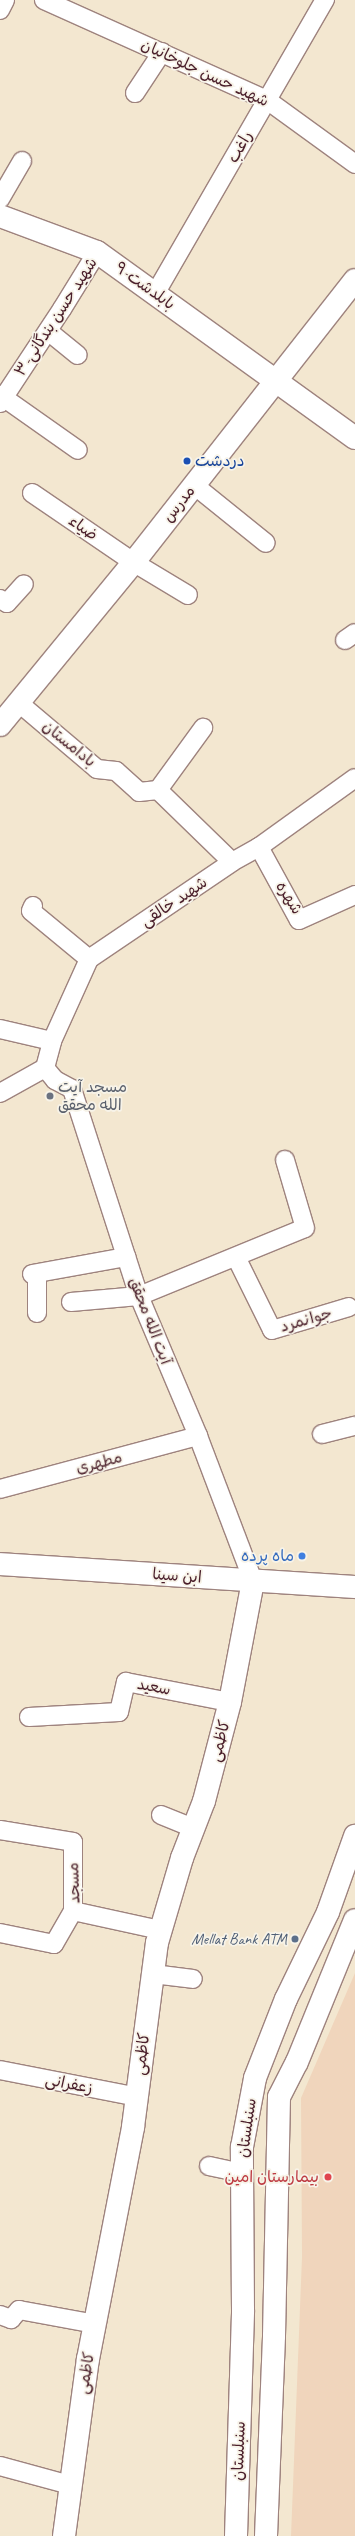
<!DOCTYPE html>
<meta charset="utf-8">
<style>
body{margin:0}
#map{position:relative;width:355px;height:2536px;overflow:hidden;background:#f3e7d0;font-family:Caveat,"Playpen Sans Arabic",sans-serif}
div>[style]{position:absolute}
.built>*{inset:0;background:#f0d5bc}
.roads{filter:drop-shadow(1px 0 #9e837e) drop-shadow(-1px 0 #9e837e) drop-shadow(0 1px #9e837e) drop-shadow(0 -1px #9e837e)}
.street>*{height:18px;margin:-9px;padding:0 9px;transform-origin:9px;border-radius:9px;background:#fff}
.secondary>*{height:22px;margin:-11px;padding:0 11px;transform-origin:11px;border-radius:11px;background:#fff}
.dots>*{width:11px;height:11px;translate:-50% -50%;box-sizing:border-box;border:2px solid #f7f3e8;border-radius:50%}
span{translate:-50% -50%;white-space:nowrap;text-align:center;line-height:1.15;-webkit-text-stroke:3.5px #f7f3e8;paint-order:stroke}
.street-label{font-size:16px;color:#4a1f2b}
.transit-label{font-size:16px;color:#164399}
.left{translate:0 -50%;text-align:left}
.worship-label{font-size:16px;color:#5b616d}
.shop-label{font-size:16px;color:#366cbe}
.right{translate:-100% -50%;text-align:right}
.service-label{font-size:16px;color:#4e5e75}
.health-label{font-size:16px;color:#be3a42}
</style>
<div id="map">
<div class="built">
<div style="clip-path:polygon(355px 1973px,355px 2536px,291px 2536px,302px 2257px,301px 2098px)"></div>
</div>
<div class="roads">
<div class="street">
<div style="left:44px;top:0;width:244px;rotate:24.2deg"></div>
<div style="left:267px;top:100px;width:109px;rotate:36deg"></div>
<div style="left:0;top:10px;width:11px;rotate:-63deg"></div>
<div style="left:135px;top:93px;width:49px;rotate:-56.6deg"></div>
<div style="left:0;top:199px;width:44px;rotate:-59.9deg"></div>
<div style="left:155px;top:294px;width:340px;rotate:-60deg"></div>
<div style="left:48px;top:331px;width:38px;rotate:39deg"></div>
<div style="left:0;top:395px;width:95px;rotate:35.2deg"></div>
<div style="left:0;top:403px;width:113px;rotate:-56.6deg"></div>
<div style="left:62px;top:309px;width:67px;rotate:-58.4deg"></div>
<div style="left:194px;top:485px;width:92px;rotate:38.9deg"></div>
<div style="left:32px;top:493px;width:122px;rotate:34.3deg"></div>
<div style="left:133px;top:562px;width:64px;rotate:31deg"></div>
<div style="left:0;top:599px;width:8px;rotate:30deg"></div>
<div style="left:7px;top:603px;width:25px;rotate:-48deg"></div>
<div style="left:345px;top:640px;width:12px;rotate:-35deg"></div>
<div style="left:19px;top:703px;width:102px;rotate:40.2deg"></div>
<div style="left:97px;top:769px;width:19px;rotate:6deg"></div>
<div style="left:116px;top:771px;width:31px;rotate:42deg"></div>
<div style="left:139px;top:792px;width:19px;rotate:-6deg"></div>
<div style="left:158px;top:790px;width:103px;rotate:44.2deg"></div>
<div style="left:158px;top:790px;width:77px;rotate:-54deg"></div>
<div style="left:259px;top:847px;width:83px;rotate:61.3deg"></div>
<div style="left:299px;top:920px;width:61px;rotate:-24.1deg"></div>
<div style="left:33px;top:906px;width:5px;rotate:112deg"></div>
<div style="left:31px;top:911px;width:75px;rotate:39.6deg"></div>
<div style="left:0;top:1029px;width:53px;rotate:13deg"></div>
<div style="left:45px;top:1068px;width:16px;rotate:50deg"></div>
<div style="left:55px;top:1080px;width:19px;rotate:28deg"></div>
<div style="left:72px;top:1089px;width:218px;rotate:72.1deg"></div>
<div style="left:139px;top:1296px;width:152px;rotate:67.1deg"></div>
<div style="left:198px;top:1436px;width:155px;rotate:69.2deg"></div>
<div style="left:45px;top:1068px;width:28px;rotate:-75deg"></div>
<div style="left:52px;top:1041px;width:90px;rotate:-65.7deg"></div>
<div style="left:89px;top:959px;width:173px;rotate:-34.1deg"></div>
<div style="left:232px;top:862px;width:31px;rotate:-29deg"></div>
<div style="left:259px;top:847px;width:118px;rotate:-35.7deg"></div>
<div style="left:0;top:1093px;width:51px;rotate:-29.1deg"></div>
<div style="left:236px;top:1257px;width:81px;rotate:63.7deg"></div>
<div style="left:272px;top:1330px;width:80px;rotate:-16.6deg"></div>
<div style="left:32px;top:1274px;width:96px;rotate:-10.3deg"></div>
<div style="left:71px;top:1302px;width:68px;rotate:-5deg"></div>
<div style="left:139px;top:1296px;width:179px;rotate:-22.3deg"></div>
<div style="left:305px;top:1228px;width:71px;rotate:-106.4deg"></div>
<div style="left:37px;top:1313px;width:39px;rotate:-90deg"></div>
<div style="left:322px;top:1434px;width:34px;rotate:-14deg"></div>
<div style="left:0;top:1489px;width:205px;rotate:-15deg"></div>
<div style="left:29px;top:1717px;width:90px;rotate:-3.2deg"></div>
<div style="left:119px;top:1712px;width:31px;rotate:-77deg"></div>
<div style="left:126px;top:1682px;width:106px;rotate:10.9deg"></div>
<div style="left:161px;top:1815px;width:35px;rotate:22deg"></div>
<div style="left:0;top:1830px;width:74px;rotate:9.3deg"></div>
<div style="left:73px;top:1842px;width:69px;rotate:90deg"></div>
<div style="left:73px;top:1911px;width:89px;rotate:12.3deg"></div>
<div style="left:0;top:1933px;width:55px;rotate:11.5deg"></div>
<div style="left:54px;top:1944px;width:38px;rotate:-60deg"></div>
<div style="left:153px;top:1974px;width:40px;rotate:7.1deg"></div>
<div style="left:0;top:2070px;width:140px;rotate:11.1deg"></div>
<div style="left:209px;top:2166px;width:34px;rotate:12deg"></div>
<div style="left:0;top:2315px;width:12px;rotate:20deg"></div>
<div style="left:11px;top:2319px;width:12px;rotate:-48deg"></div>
<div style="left:19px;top:2310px;width:77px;rotate:10.4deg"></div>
<div style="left:0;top:2466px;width:73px;rotate:15.2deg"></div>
</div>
<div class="secondary">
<div style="left:0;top:216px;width:103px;rotate:20.4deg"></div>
<div style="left:97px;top:252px;width:318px;rotate:35.8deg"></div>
<div style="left:0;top:725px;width:216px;rotate:-50.6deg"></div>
<div style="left:137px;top:558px;width:353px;rotate:-51.9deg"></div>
<div style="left:0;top:1564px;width:356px;rotate:3.7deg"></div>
<div style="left:64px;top:2536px;width:179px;rotate:-82.3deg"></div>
<div style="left:88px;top:2359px;width:236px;rotate:-79deg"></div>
<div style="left:133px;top:2127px;width:186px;rotate:-82.6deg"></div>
<div style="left:157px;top:1943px;width:89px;rotate:-73.6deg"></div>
<div style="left:182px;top:1858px;width:61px;rotate:-68.9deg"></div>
<div style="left:204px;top:1801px;width:102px;rotate:-75.3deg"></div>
<div style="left:230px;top:1702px;width:123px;rotate:-79.2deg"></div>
<div style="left:236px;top:2536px;width:226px;rotate:-88.2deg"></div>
<div style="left:243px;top:2310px;width:163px;rotate:-90.4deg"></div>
<div style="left:242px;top:2147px;width:70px;rotate:-79.3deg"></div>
<div style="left:255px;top:2078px;width:85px;rotate:-68.6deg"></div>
<div style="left:286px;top:1999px;width:97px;rotate:-64.2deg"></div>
<div style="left:328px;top:1912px;width:81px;rotate:-70.4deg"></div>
<div style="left:266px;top:2536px;width:200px;rotate:-87.7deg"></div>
<div style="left:274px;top:2336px;width:239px;rotate:-88.8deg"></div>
<div style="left:279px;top:2097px;width:39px;rotate:-63deg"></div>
<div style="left:297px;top:2062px;width:153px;rotate:-67.8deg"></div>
</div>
</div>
<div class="dots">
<div style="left:187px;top:461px;background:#1a4fb4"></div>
<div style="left:50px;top:1096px;background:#6b7280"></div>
<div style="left:302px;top:1556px;background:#3f7fe0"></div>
<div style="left:295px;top:1939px;background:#5c6f8a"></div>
<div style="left:328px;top:2177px;background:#e0444e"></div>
</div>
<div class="street-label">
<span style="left:205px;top:73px;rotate:25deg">شهید حسن جلوخانیان</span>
<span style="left:240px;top:147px;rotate:-60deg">راغب</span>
<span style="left:145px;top:286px;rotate:36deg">۹-بابلدشت</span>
<span style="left:56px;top:317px;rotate:-57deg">۳-شهید حسن بندگانی</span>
<span style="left:179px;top:504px;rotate:-52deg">مدرس</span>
<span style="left:83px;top:528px;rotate:35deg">ضیاء</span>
<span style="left:69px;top:744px;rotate:39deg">بادامستان</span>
<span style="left:289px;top:898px;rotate:58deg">شهره</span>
<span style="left:174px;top:902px;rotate:-34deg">شهید خالقی</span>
<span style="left:306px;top:1320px;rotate:-16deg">جوانمرد</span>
<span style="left:150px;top:1321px;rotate:69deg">آیت الله محقق</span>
<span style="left:99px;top:1463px;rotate:-15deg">مطهری</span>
<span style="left:177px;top:1576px;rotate:4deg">ابن سینا</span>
<span style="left:154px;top:1687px;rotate:11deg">سعید</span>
<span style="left:220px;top:1741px;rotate:-76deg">کاظمی</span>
<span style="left:74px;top:1883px;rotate:-92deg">مسجد</span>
<span style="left:142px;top:2054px;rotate:-83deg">کاظمی</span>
<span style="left:69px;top:2084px;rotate:11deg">زعفرانی</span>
<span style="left:247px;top:2128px;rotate:-82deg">سنبلستان</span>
<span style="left:86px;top:2373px;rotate:-81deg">کاظمی</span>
<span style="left:239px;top:2451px;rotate:-88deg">سنبلستان</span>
</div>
<div class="transit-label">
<span class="left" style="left:195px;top:461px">دردشت</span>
</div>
<div class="worship-label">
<span class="left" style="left:58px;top:1096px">مسجد آیت<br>الله محقق</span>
</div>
<div class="shop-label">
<span class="right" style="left:294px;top:1556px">ماه پرده</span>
</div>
<div class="service-label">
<span class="right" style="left:287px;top:1939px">Mellat Bank ATM</span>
</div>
<div class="health-label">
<span class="right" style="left:319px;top:2177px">بیمارستان امین</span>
</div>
</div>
